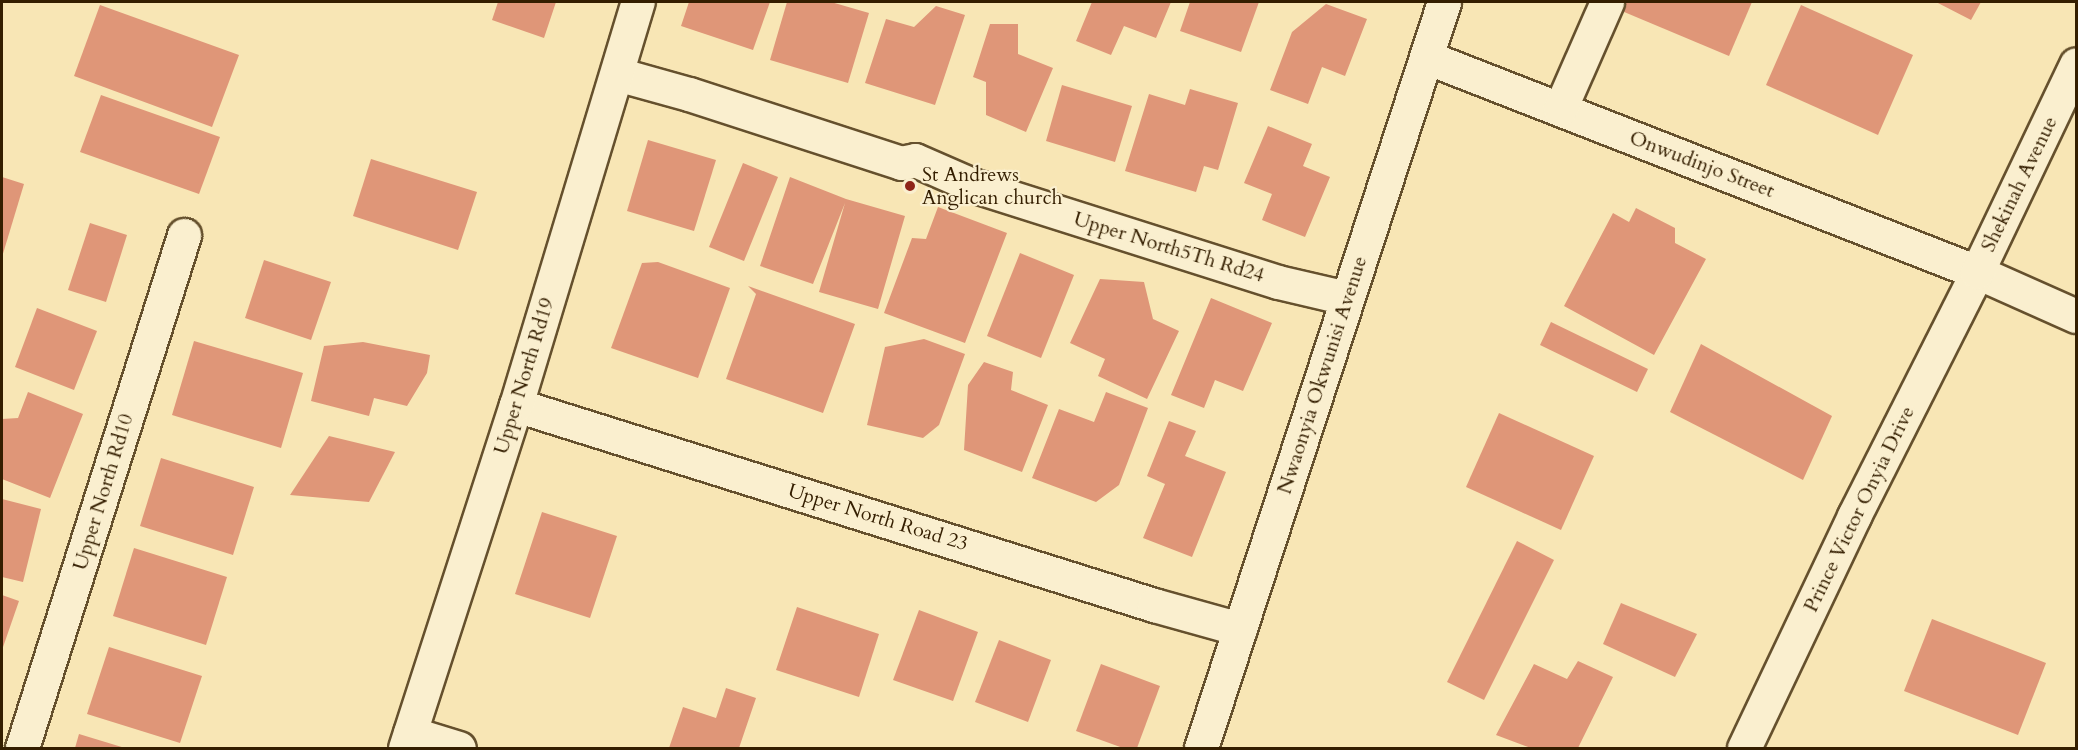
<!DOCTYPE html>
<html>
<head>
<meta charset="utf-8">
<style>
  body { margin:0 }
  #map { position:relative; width:2078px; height:750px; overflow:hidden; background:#f8e6b5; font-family:Cardo,serif }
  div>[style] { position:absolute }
  .building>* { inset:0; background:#df9678 }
  .roads { filter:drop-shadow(2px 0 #65502d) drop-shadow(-2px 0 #65502d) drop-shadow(0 2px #65502d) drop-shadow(0 -2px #65502d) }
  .minor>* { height:33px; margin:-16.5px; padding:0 16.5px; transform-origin:16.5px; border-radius:16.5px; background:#faefcf }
  .dots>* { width:16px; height:16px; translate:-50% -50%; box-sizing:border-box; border:3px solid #faefcf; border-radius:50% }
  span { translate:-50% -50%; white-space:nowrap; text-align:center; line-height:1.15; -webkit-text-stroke:4.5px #faefcf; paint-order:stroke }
  .street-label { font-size:20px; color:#341e00 }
  .poi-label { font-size:20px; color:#341e00 }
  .left { translate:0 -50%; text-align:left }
  .frame { position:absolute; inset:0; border:3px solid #341e00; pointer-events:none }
</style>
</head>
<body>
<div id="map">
  <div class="building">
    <i style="clip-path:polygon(498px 2px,556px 2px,544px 38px,492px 20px)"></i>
    <i style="clip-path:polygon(689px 2px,770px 2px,753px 50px,681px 26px)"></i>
    <i style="clip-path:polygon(787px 2px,831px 2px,869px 13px,848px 83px,770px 60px)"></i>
    <i style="clip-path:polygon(1092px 2px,1171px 2px,1156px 38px,1124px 26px,1111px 55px,1076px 41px)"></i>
    <i style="clip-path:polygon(1190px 2px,1259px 2px,1241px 52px,1180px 31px)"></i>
    <i style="clip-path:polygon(1620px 2px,1752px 2px,1729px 56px,1617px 9px)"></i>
    <i style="clip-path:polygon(1936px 2px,1981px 2px,1971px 20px)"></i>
    <i style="clip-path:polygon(1326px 4px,1367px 19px,1345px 76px,1322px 67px,1308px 104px,1270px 90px,1292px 32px)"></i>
    <i style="clip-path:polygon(100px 5px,239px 55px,212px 127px,74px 76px)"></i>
    <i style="clip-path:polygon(1801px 5px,1913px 55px,1878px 135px,1766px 85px)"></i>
    <i style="clip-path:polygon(936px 6px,965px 15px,935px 105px,865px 83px,886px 19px,914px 27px)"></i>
    <i style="clip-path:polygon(990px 24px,1018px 24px,1018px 54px,1053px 68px,1026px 132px,986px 115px,986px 82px,973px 77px)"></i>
    <i style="clip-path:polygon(1062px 85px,1132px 106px,1115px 162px,1046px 141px)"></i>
    <i style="clip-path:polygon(1190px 89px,1238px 103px,1218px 170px,1204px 166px,1196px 192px,1125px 171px,1149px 94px,1185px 105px)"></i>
    <i style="clip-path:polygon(101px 95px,220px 137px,199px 194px,80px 152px)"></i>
    <i style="clip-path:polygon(1268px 126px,1312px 144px,1303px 166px,1330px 177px,1305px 237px,1262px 220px,1272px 194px,1244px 183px)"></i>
    <i style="clip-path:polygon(648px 140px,716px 160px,694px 231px,627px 211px)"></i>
    <i style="clip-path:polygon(371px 159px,477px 192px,458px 250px,353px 216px)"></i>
    <i style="clip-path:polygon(743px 163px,778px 177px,744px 261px,709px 247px)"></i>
    <i style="clip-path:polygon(2px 177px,24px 184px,2px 257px)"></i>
    <i style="clip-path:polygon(790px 177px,846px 199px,905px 216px,878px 309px,819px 292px,845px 203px,813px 284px,760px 266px)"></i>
    <i style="clip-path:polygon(938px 207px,1007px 233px,965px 343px,884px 313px,912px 238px,926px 239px)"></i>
    <i style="clip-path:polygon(1636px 208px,1675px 228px,1675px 243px,1706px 259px,1654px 355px,1564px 306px,1613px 213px,1629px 222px)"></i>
    <i style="clip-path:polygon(90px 223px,127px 235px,106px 302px,68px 290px)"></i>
    <i style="clip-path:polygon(1020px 253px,1074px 275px,1041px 358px,987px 336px)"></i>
    <i style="clip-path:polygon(264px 260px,331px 282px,311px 340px,245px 318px)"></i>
    <i style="clip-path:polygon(658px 262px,730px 288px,698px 378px,611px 348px,642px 263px)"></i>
    <i style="clip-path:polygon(1100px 279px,1144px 282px,1153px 319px,1179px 331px,1147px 399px,1098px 376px,1105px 359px,1070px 343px)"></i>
    <i style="clip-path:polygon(748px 286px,855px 324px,823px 413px,726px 379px,756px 294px)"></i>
    <i style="clip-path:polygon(1211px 298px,1272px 323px,1243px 391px,1215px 380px,1204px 408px,1171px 395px)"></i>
    <i style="clip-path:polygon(37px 308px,97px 331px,74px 390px,15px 367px)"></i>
    <i style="clip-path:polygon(1551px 322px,1648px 369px,1637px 392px,1540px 345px)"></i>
    <i style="clip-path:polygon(924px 339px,965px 354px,939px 425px,923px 438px,867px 425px,885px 347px)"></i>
    <i style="clip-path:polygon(194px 341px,303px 373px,281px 448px,172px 415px)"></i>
    <i style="clip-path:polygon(363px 342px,430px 355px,427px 373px,407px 406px,374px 398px,369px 416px,311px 401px,324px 346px)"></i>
    <i style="clip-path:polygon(1701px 344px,1832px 416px,1803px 480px,1670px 412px)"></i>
    <i style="clip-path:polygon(984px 362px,1013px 372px,1011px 390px,1048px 405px,1022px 472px,964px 450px,968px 385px)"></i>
    <i style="clip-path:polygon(28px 392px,83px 414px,50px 498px,2px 479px,2px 419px,18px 418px)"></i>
    <i style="clip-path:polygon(1106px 392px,1148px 408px,1119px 485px,1096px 502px,1032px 478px,1059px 409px,1094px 422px)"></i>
    <i style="clip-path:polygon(1499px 413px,1594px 456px,1561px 530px,1466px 487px)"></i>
    <i style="clip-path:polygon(1169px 421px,1196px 431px,1185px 456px,1226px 472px,1192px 557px,1143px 538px,1165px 484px,1147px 476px)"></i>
    <i style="clip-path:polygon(329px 436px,395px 452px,369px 502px,290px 495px)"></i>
    <i style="clip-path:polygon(161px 458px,254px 487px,233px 555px,140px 526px)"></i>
    <i style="clip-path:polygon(2px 499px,41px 509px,23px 582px,2px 577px)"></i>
    <i style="clip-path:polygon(542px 512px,617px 536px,590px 618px,515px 594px)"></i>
    <i style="clip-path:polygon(1517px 541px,1554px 560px,1484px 700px,1447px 682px)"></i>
    <i style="clip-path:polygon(134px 548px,227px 577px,206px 645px,113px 616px)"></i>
    <i style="clip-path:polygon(2px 595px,19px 601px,2px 650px)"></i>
    <i style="clip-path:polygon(1621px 603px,1697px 634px,1675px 677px,1603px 644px)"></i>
    <i style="clip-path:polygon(797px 607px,879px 634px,859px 697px,776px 670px)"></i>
    <i style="clip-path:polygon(919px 610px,978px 632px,953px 701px,893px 680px)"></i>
    <i style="clip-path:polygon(1932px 619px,2046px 663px,2018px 735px,1904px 691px)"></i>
    <i style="clip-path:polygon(999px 640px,1051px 660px,1028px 722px,975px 702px)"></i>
    <i style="clip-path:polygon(109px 647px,202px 676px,180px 743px,87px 714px)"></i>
    <i style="clip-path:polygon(1578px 661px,1613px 677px,1578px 748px,1531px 748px,1496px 735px,1534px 664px,1567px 679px)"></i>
    <i style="clip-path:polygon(1101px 664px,1160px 686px,1137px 748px,1123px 748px,1076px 731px)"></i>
    <i style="clip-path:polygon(726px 688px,756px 698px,739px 748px,669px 748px,683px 707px,716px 718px)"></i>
    <i style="clip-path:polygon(79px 734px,125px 748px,75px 748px)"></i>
  </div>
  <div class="roads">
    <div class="minor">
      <i style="left:1426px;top:57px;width:591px;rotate:21.32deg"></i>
      <i style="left:1977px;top:272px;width:108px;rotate:24deg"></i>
      <i style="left:617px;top:74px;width:75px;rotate:15.5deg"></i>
      <i style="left:689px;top:94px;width:223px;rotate:18deg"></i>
      <i style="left:901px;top:163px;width:14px;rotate:-12deg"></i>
      <i style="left:915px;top:160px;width:62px;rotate:23.7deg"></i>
      <i style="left:972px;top:185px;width:321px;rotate:17.6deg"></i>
      <i style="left:1278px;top:282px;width:71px;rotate:13.1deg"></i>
      <i style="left:1560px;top:109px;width:117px;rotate:-66.3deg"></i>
      <i style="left:516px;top:405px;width:669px;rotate:17.41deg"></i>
      <i style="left:1154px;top:605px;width:89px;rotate:15.6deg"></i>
      <i style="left:410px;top:733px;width:51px;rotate:17deg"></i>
      <i style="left:22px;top:748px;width:538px;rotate:-72.47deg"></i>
      <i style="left:405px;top:748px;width:361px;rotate:-72.1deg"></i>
      <i style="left:516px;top:405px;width:421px;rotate:-73.2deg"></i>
      <i style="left:1201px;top:748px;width:785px;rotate:-71.96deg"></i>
      <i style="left:1744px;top:748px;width:257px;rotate:-64.6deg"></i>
      <i style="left:1854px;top:516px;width:273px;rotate:-63.2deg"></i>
      <i style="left:1977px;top:272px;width:230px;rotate:-64.5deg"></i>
    </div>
  </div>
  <div class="dots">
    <i style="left:910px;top:186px;background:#8f2418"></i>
  </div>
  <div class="street-label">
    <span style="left:1702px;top:164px;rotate:21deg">Onwudinjo Street</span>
    <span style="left:2019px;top:184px;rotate:-64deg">Shekinah Avenue</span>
    <span style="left:1169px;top:247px;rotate:17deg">Upper North5Th Rd24</span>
    <span style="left:1322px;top:375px;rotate:-72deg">Nwaonyia Okwunisi Avenue</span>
    <span style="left:524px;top:376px;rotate:-73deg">Upper North Rd19</span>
    <span style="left:103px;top:492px;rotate:-73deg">Upper North Rd10</span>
    <span style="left:1859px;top:509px;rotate:-64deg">Prince Victor Onyia Drive</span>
    <span style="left:878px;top:517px;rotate:17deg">Upper North Road 23</span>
  </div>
  <div class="poi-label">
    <span class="left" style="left:922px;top:186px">St Andrews<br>Anglican church</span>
  </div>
  <div class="frame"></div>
</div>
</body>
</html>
